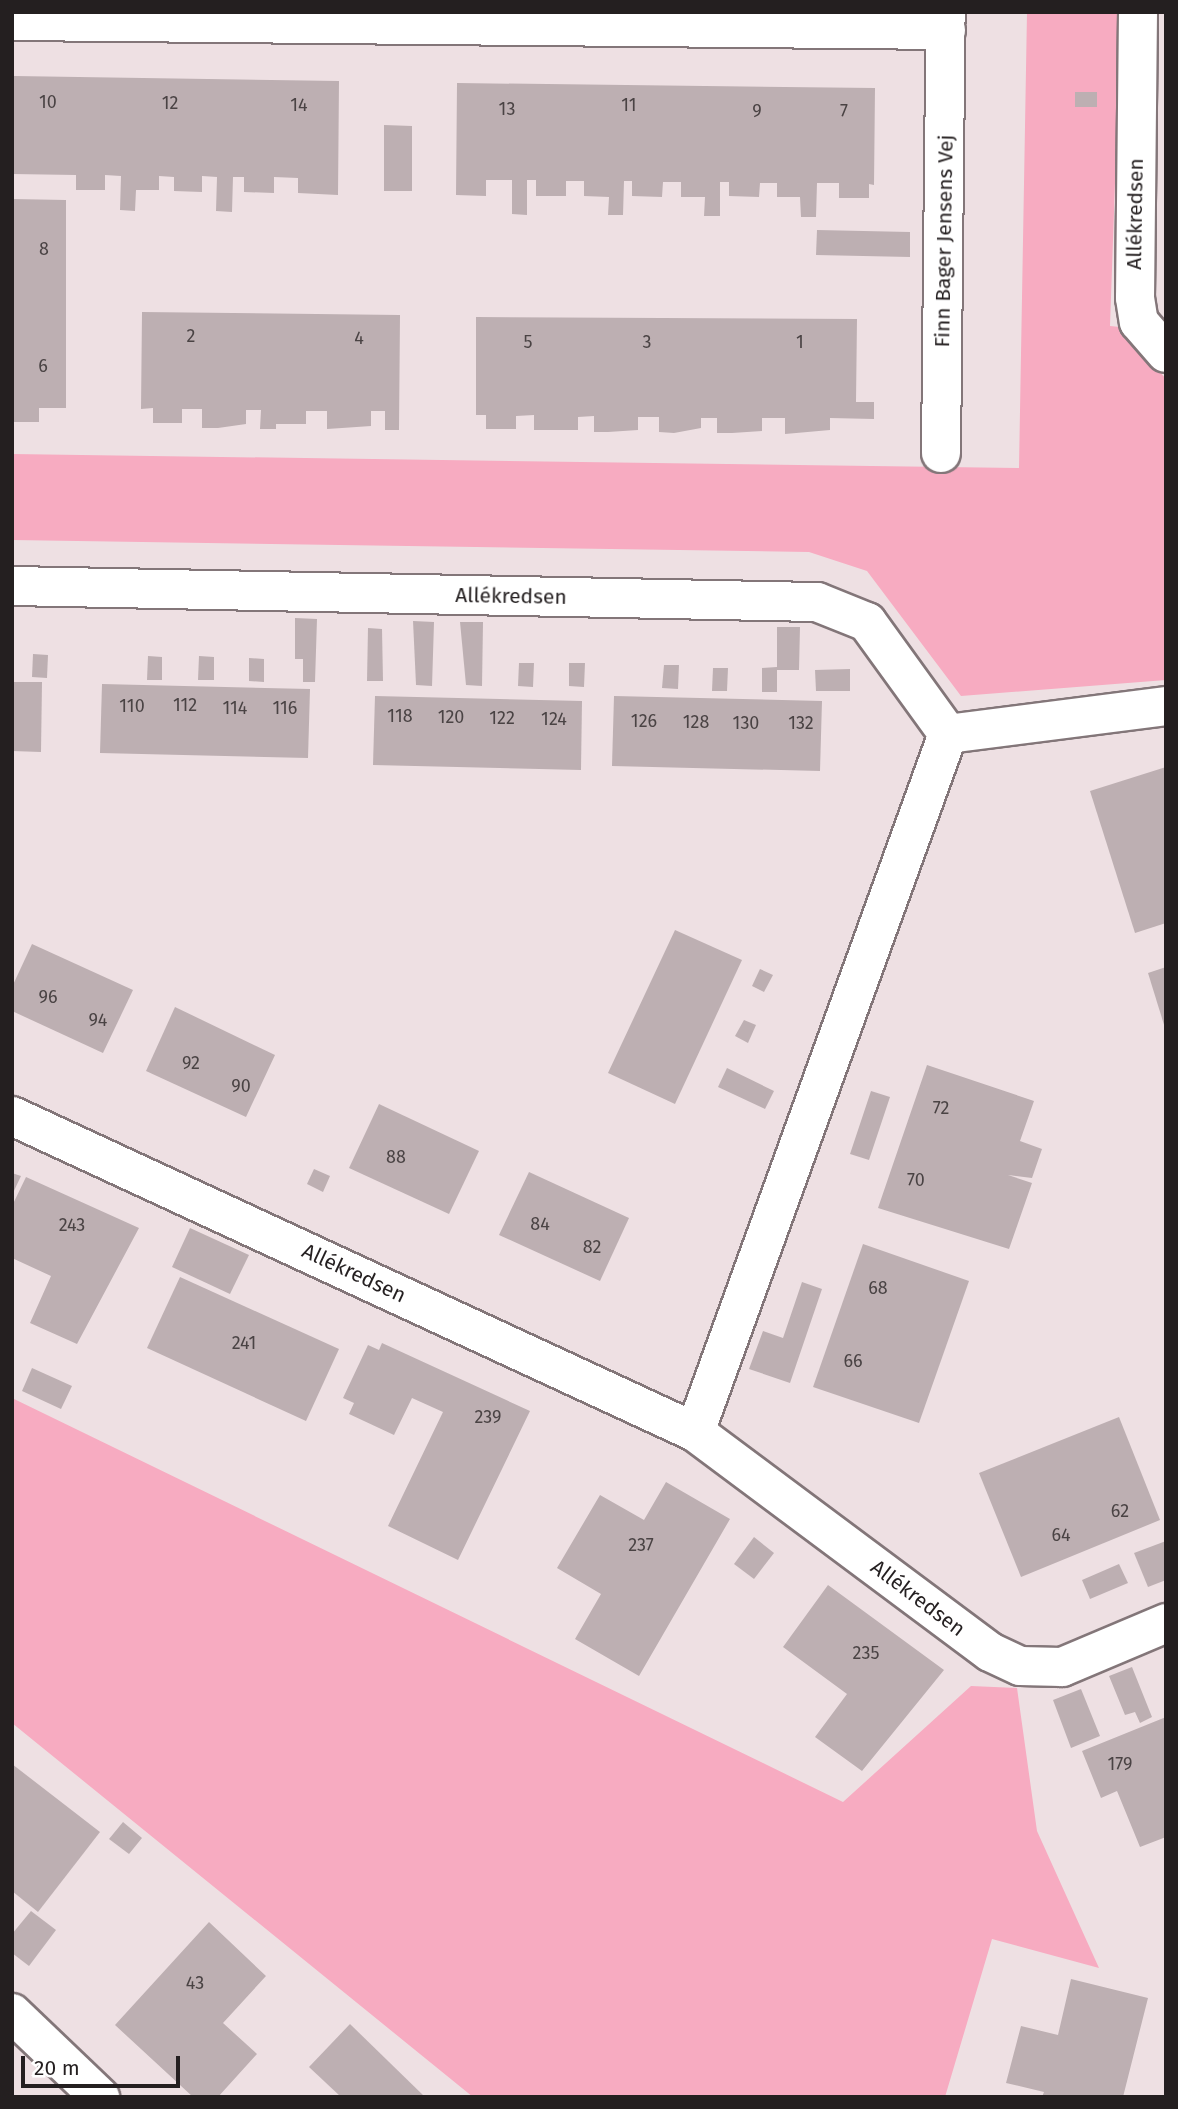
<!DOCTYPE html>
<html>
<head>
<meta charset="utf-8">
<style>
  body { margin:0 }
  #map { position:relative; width:1178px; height:2109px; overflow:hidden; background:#eee0e3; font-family:"Fira Sans",sans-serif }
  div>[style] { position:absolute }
  .green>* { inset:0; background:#f7abc1 }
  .building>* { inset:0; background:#bdafb2 }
  .roads { filter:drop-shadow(2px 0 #837679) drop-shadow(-2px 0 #837679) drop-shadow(0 2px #837679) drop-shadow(0 -2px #837679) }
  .minor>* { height:38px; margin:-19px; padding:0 19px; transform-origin:19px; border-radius:19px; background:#fff }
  span { translate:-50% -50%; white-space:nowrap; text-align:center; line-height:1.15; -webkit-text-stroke:7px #fff; paint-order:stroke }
  .number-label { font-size:18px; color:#4a4344 }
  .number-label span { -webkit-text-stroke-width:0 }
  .street-label { font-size:21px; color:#241f20 }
  .frame { position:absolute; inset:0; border:14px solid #241f20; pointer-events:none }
  .scale { position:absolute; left:21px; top:2056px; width:159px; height:32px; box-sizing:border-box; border:4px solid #241f20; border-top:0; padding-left:9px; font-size:21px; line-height:24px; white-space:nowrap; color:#241f20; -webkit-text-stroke:5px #fff; paint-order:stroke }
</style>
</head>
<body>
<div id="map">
  <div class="green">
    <i style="clip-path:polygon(1027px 12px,1121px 12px,1110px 326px,1120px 327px,1166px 379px,1166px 680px,961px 696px,867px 571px,809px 552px,12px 540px,12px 454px,1019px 468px)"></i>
    <i style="clip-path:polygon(12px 1398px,843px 1802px,971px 1686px,1017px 1688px,1037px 1831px,1099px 1968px,992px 1939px,945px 2097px,473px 2097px,12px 1723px)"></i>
  </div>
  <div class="building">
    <i style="clip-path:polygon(14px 76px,339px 81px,338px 195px,298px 193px,298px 178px,274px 177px,274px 193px,244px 192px,244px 177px,233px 177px,232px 212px,216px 211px,217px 177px,202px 176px,202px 192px,174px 191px,174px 177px,159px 176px,159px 190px,136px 190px,135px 211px,120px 210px,121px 176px,105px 175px,105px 190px,76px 190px,76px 175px,12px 174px)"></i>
    <i style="clip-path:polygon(457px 83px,875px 88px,874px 185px,869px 184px,869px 198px,839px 198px,839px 183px,817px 183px,816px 217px,801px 217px,800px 197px,777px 197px,777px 183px,760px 183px,759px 197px,729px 196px,729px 182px,720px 182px,720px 216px,704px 216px,705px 197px,681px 197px,681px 182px,663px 182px,662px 197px,632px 196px,632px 181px,624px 181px,623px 215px,608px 215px,609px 197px,584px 196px,584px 181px,566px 181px,566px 196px,536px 196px,536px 180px,527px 180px,527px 215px,512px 214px,512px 180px,486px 180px,486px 196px,456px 195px)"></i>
    <i style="clip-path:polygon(1075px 92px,1097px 92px,1097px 107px,1075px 107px)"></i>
    <i style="clip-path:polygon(384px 125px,412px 126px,412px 191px,384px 191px)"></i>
    <i style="clip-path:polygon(12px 199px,66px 200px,66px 408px,39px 408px,39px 422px,12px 422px)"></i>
    <i style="clip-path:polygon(817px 230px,910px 232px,910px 257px,816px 255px)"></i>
    <i style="clip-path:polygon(142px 312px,400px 315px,399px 430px,385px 430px,385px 411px,371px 411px,371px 426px,342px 428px,327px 429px,327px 411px,306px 411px,306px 424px,276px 424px,276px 429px,260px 429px,261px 410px,246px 410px,246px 424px,218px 428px,202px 428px,202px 409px,182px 409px,182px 423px,153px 423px,153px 408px,141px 409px)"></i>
    <i style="clip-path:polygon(476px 317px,857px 319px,856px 402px,874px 402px,874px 419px,830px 418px,830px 430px,785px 434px,785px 418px,762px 418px,762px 431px,732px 433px,717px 433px,717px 418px,701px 418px,701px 428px,674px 433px,659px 432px,659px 417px,638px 417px,638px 430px,608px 432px,594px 432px,594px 416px,578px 417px,578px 430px,534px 430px,534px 415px,516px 416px,516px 429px,486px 429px,486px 415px,476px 415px)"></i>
    <i style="clip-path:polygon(295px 618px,317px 619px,315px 682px,303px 682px,303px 659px,295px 659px)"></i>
    <i style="clip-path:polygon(413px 621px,434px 622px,432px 686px,416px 685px)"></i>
    <i style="clip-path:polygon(460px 622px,483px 622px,482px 686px,466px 685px)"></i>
    <i style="clip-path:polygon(777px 627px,800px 627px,799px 670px,777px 670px,777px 692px,762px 692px,762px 668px,777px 667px)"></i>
    <i style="clip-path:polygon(368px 628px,382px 629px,383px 681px,367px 681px)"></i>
    <i style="clip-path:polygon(33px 654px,48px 655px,47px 678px,32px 677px)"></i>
    <i style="clip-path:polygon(148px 656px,162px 657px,162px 680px,147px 680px)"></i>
    <i style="clip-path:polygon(199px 656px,214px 657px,214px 680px,198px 680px)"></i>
    <i style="clip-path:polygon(249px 658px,264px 659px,264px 682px,249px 681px)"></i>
    <i style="clip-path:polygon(519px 663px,534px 663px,533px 687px,518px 686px)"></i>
    <i style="clip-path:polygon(569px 663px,585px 663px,584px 687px,569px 686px)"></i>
    <i style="clip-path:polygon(664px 665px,679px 665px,678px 689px,662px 688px)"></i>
    <i style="clip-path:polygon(713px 668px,728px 668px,727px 691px,712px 691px)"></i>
    <i style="clip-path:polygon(850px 669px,850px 691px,816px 691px,815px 670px)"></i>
    <i style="clip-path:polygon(12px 682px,42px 682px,41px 752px,12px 751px)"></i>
    <i style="clip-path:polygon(102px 684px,310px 689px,308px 758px,100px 753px)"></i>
    <i style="clip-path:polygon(375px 696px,582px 701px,581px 770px,373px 765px)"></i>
    <i style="clip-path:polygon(614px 696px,822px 701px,820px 771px,612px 766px)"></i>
    <i style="clip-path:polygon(1166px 767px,1166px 923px,1135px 933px,1090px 791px)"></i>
    <i style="clip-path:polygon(675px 930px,742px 960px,675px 1104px,608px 1073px)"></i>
    <i style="clip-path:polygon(32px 944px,133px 990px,103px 1053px,12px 1011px,12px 987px)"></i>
    <i style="clip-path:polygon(1166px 967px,1166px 1028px,1165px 1028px,1148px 973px)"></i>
    <i style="clip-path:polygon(760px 969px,773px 975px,764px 992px,752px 986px)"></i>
    <i style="clip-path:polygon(175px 1007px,275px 1055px,246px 1117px,146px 1071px)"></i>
    <i style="clip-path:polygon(744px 1020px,756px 1025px,748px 1043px,735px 1036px)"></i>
    <i style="clip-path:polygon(927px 1065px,1034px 1101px,1020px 1141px,1042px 1149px,1032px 1178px,1008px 1175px,1032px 1183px,1009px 1249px,878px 1208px)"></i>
    <i style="clip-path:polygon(727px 1068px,774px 1091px,765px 1109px,718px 1087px)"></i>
    <i style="clip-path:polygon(871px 1091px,890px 1097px,869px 1160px,850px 1154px)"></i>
    <i style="clip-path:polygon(379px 1104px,479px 1151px,449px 1214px,349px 1168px)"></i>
    <i style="clip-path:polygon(314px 1169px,330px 1176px,323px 1192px,307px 1184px)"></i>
    <i style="clip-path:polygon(529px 1172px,629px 1218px,600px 1281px,499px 1235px)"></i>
    <i style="clip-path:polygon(12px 1173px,21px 1176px,12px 1195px)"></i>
    <i style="clip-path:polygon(26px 1177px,139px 1228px,77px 1344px,30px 1323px,51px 1276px,12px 1258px,12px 1206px)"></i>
    <i style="clip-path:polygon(190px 1228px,249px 1255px,230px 1294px,172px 1267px)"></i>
    <i style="clip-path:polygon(863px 1244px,969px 1281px,919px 1423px,813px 1387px)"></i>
    <i style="clip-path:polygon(180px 1277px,339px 1349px,306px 1421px,147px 1348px)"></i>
    <i style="clip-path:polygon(802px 1282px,822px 1289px,790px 1383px,749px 1369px,763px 1331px,783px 1338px)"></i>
    <i style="clip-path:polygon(382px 1343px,530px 1411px,458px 1560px,388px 1526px,443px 1412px,412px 1398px,394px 1435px,349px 1414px,354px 1403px,343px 1398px,368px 1345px,379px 1350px)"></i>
    <i style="clip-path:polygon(32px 1368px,72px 1386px,61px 1409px,22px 1391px)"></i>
    <i style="clip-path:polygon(1119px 1417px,1160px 1520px,1021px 1577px,979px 1473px)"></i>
    <i style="clip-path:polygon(666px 1482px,730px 1519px,639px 1676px,575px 1639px,601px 1594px,557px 1568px,600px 1495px,644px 1520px)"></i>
    <i style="clip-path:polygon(754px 1537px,774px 1553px,754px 1579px,734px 1564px)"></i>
    <i style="clip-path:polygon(1166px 1541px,1166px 1580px,1148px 1587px,1134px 1553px)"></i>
    <i style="clip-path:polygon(1119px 1564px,1128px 1583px,1090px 1599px,1082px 1580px)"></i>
    <i style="clip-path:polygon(828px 1585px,944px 1670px,862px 1771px,815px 1737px,847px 1694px,783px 1647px)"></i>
    <i style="clip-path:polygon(1132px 1667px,1152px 1717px,1140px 1723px,1135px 1712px,1125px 1715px,1109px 1676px)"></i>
    <i style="clip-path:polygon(1081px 1689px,1100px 1736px,1071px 1748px,1053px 1700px)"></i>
    <i style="clip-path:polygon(1166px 1717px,1166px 1837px,1140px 1847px,1117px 1791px,1101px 1798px,1082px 1751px)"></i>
    <i style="clip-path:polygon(12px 1764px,100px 1832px,38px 1912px,12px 1891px)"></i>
    <i style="clip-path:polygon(123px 1822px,142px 1838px,129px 1854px,109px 1839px)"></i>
    <i style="clip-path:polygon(31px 1911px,56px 1930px,29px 1966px,12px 1953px,12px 1934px)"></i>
    <i style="clip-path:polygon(209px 1922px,266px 1976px,223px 2023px,257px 2054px,218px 2097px,193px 2097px,115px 2025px)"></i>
    <i style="clip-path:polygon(1071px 1979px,1148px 1998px,1123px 2097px,1042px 2097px,1044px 2092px,1006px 2083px,1021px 2026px,1058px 2035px)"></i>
    <i style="clip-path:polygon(350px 2024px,425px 2097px,341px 2097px,309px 2067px)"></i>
  </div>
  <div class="roads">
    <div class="minor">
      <i style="left:1138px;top:12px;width:286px;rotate:90.6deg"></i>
      <i style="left:1135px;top:298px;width:24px;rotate:81deg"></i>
      <i style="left:1139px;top:322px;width:41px;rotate:48.9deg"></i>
      <i style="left:12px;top:21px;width:934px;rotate:0.55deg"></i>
      <i style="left:941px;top:453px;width:441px;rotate:-89.4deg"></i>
      <i style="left:12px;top:586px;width:805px;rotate:1.14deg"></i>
      <i style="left:817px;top:602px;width:54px;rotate:21.8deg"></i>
      <i style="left:867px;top:622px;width:138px;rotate:54.1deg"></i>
      <i style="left:948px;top:734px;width:220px;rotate:-7.3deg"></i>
      <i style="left:12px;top:1116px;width:753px;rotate:24.83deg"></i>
      <i style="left:695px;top:1432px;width:368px;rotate:36.7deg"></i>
      <i style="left:990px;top:1652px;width:33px;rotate:25deg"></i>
      <i style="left:1020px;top:1666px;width:42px;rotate:1.4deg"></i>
      <i style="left:1062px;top:1667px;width:113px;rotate:-22.9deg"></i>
      <i style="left:695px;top:1432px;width:742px;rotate:-70.08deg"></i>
      <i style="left:12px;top:2013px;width:122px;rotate:43.7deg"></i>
    </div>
  </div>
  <div class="number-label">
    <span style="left:48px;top:102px">10</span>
    <span style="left:170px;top:103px">12</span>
    <span style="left:299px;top:105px">14</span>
    <span style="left:629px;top:105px">11</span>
    <span style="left:507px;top:109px">13</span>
    <span style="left:757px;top:111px">9</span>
    <span style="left:844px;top:111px">7</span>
    <span style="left:44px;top:249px">8</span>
    <span style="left:191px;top:336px">2</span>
    <span style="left:359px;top:338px">4</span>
    <span style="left:528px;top:342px">5</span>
    <span style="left:647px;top:342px">3</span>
    <span style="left:800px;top:342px">1</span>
    <span style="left:43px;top:366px">6</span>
    <span style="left:185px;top:705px">112</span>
    <span style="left:132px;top:706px">110</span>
    <span style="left:235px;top:708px">114</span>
    <span style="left:285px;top:708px">116</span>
    <span style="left:400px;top:716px">118</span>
    <span style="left:451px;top:717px">120</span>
    <span style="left:502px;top:718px">122</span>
    <span style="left:554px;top:719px">124</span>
    <span style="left:644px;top:721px">126</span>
    <span style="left:696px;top:722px">128</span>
    <span style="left:746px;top:723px">130</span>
    <span style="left:801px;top:723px">132</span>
    <span style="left:48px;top:997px">96</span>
    <span style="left:98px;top:1020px">94</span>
    <span style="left:191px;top:1063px">92</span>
    <span style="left:241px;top:1086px">90</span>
    <span style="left:941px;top:1108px">72</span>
    <span style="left:396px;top:1157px">88</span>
    <span style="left:916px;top:1180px">70</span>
    <span style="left:540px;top:1224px">84</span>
    <span style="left:72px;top:1225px">243</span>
    <span style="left:592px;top:1247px">82</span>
    <span style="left:878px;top:1288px">68</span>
    <span style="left:244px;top:1343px">241</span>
    <span style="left:853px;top:1361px">66</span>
    <span style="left:488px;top:1417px">239</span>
    <span style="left:1120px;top:1511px">62</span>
    <span style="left:1061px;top:1535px">64</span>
    <span style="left:641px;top:1545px">237</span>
    <span style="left:866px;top:1653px">235</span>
    <span style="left:1120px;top:1764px">179</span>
    <span style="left:195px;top:1983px">43</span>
  </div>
  <div class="street-label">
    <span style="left:1135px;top:214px;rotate:-89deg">Allékredsen</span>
    <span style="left:944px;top:241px;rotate:-89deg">Finn Bager Jensens Vej</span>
    <span style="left:511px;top:596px;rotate:1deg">Allékredsen</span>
    <span style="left:354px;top:1273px;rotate:25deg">Allékredsen</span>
    <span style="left:918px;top:1598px;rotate:37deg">Allékredsen</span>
  </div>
  <div class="frame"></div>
  <div class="scale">20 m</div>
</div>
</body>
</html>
